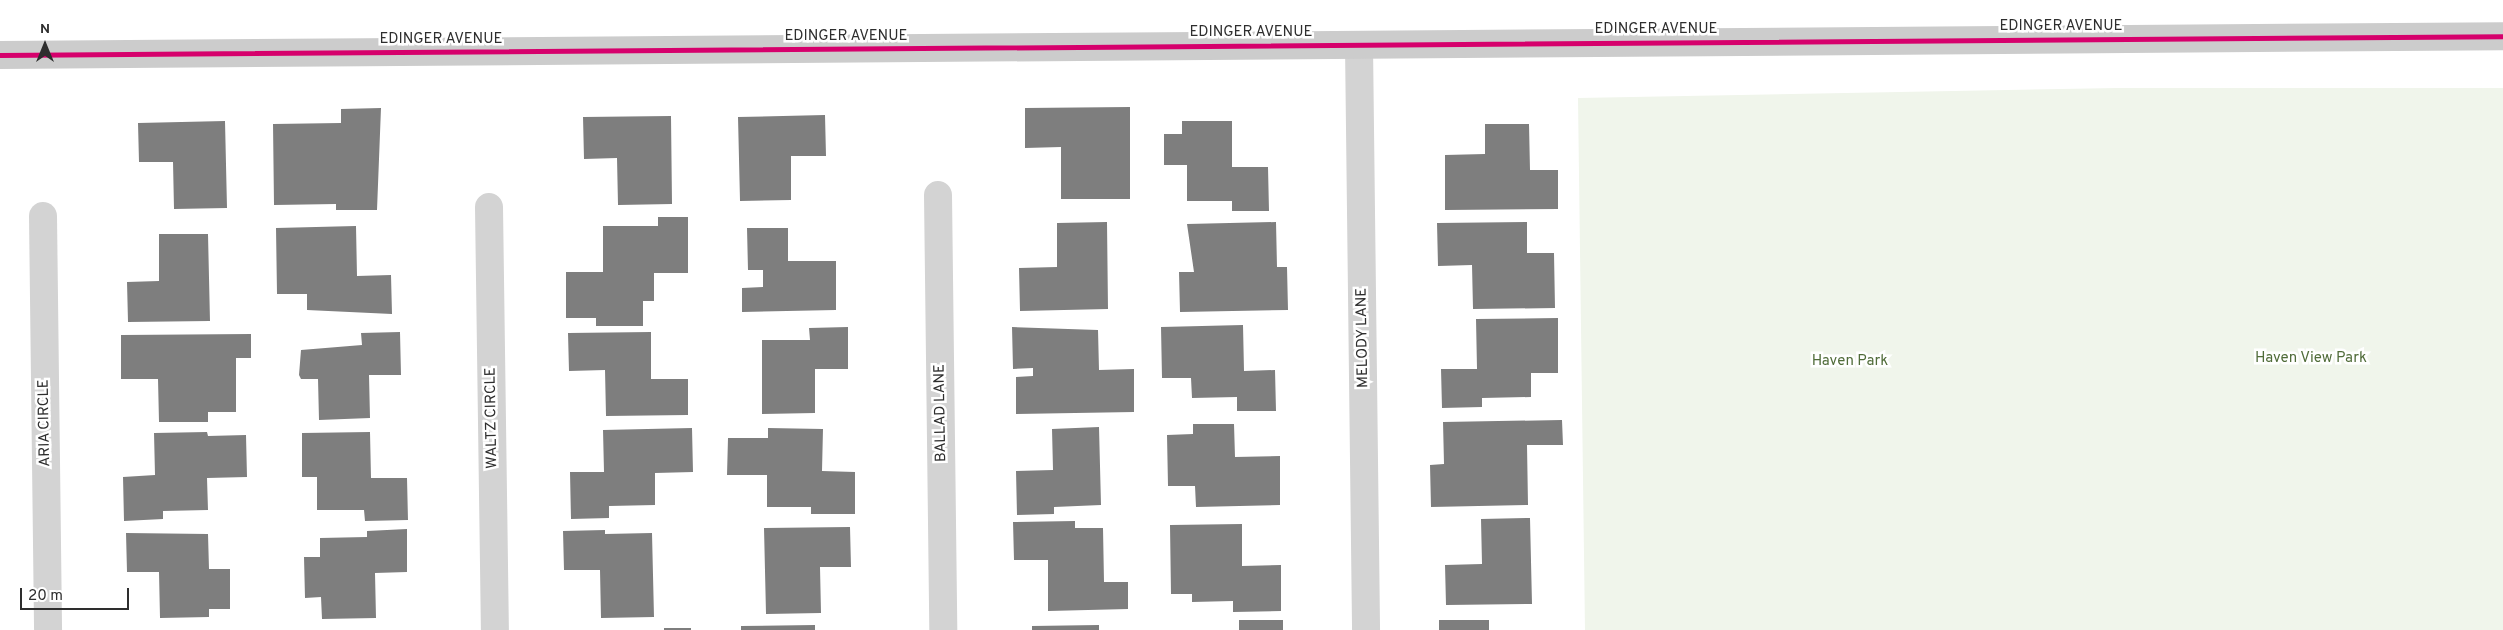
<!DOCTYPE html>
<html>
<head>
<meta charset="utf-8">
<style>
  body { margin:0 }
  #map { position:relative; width:2503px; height:630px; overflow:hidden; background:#fff; font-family:Overpass,sans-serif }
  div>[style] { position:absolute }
  .green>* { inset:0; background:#f0f5eb }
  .building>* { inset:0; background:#7e7e7e }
  .street>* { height:28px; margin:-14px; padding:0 14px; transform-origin:14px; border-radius:14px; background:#d3d3d3 }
  .secondary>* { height:28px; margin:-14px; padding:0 14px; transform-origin:14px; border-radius:14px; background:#ccc }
  .cycleway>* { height:5px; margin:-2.5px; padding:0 2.5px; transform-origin:2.5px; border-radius:2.5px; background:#d6006c }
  span { translate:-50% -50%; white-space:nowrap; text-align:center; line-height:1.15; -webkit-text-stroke:5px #fff; paint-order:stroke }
  .street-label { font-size:15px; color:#2e2e2e }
  .park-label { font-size:15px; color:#506c39 }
  .north { position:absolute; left:20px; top:20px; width:50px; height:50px; -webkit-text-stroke:4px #fff; paint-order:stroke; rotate:0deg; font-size:14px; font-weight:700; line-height:20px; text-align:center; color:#2e2e2e }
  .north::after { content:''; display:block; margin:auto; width:18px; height:22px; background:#2e2e2e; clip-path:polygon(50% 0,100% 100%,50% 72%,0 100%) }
  .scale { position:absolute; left:20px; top:588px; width:109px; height:22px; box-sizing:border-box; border:2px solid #2e2e2e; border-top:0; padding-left:6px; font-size:15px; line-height:18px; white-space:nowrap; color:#2e2e2e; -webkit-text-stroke:4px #fff; paint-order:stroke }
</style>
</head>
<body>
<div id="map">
  <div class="green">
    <i style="clip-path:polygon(2117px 88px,2503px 88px,2503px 630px,1585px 630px,1578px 98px)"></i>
  </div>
  <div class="building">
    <i style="clip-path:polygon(1130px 107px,1130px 199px,1061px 199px,1061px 147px,1025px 148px,1025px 108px)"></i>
    <i style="clip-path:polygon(381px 108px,377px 210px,336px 210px,336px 204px,274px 205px,273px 124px,341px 123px,341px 109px)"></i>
    <i style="clip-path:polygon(825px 115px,826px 156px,791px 156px,791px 200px,740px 201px,738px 117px)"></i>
    <i style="clip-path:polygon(671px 116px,672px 204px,618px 205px,617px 158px,584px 159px,583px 117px)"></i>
    <i style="clip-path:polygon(225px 121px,227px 208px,174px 209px,173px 162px,139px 162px,138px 123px)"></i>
    <i style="clip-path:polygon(1182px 121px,1232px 121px,1232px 167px,1268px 167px,1269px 211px,1232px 211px,1232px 201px,1187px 201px,1187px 165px,1164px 165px,1164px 134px,1182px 134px)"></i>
    <i style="clip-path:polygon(1485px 124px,1529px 124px,1530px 170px,1558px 170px,1558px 209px,1445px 210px,1445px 155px,1485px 154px)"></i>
    <i style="clip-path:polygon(658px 217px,688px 217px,688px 273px,654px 273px,654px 301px,643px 301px,643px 326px,596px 326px,596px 318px,566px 318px,566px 272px,603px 272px,603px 226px,658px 226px)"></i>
    <i style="clip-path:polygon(1107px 222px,1108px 309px,1020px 311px,1019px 268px,1057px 267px,1057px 223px)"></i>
    <i style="clip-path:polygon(1276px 222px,1277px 267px,1287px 267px,1288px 310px,1180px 312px,1179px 272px,1194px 272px,1187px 224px)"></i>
    <i style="clip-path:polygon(1527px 222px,1527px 253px,1554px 253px,1555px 308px,1473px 309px,1472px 265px,1438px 266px,1437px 223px)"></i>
    <i style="clip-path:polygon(356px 226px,357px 276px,391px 275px,392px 314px,307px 310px,307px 294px,277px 294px,276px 228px)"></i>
    <i style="clip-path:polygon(747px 228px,788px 228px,788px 261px,836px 261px,836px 310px,742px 312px,742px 288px,763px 287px,763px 270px,748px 270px)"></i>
    <i style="clip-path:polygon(159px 234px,208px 234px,210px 321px,128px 322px,127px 282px,159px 281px)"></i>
    <i style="clip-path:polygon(1558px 318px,1558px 373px,1531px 373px,1531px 397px,1482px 398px,1482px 407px,1442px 408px,1441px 369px,1477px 369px,1476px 319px)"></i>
    <i style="clip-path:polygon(1243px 325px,1244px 371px,1275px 370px,1276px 411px,1237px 411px,1237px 397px,1192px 398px,1191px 378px,1162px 378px,1161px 327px)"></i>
    <i style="clip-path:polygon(848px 327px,848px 369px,815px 369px,815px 413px,762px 414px,762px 340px,810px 340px,809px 328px)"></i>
    <i style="clip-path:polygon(1012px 327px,1098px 330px,1099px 370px,1134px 369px,1134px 412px,1016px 414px,1016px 377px,1033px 376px,1033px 368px,1013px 369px)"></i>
    <i style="clip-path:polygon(400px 332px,401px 375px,369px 375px,370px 418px,319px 420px,318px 379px,301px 379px,299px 375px,301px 350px,362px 345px,361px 333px)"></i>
    <i style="clip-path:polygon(651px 332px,651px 379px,688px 379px,688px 415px,606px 416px,605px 370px,569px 371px,568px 333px)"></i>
    <i style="clip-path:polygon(251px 334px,251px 358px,236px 358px,236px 412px,208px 412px,208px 422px,159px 422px,158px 379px,121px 379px,121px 335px)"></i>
    <i style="clip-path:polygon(1562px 420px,1563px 445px,1527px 445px,1528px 505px,1431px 507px,1430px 465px,1444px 464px,1443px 422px)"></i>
    <i style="clip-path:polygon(1193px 424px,1234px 424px,1235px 457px,1280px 456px,1280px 505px,1196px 507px,1195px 486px,1168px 486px,1167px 435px,1193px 434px)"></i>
    <i style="clip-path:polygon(1099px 427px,1101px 505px,1054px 507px,1054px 514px,1017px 515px,1016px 471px,1053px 470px,1052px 429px)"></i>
    <i style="clip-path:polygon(692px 428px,693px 472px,655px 473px,655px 505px,609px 506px,609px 518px,571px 519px,570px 472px,604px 472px,603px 430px)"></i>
    <i style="clip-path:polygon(768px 428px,823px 429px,822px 471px,855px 472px,855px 514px,811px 514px,811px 507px,767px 507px,767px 475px,727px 475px,728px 438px,768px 438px)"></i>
    <i style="clip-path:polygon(207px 432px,208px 436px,246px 435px,247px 477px,207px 478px,208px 510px,163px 511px,163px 519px,124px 521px,123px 477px,155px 475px,154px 433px)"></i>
    <i style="clip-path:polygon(370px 432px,371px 478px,407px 478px,408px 520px,365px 521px,364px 510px,317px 510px,317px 477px,302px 477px,302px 433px)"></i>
    <i style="clip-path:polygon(1530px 518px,1532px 604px,1446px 605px,1445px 565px,1482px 564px,1481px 519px)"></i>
    <i style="clip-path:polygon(1075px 521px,1075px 528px,1103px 528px,1104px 582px,1128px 582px,1128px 609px,1048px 611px,1048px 560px,1014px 560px,1013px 522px)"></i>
    <i style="clip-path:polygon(1242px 524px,1242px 566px,1281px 565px,1281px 611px,1233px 612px,1233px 601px,1192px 602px,1192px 594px,1171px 594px,1170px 525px)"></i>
    <i style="clip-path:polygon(850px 527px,851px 567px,820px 567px,821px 613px,766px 614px,764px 528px)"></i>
    <i style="clip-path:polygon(407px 529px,407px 572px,375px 573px,376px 618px,322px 619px,321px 597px,305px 598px,304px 557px,320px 557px,320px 538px,367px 537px,367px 531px)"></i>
    <i style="clip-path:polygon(605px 530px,605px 534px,652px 533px,654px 617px,601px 618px,600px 570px,564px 570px,563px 531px)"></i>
    <i style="clip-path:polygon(126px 533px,208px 534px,209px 569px,230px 569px,230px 609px,209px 609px,209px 617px,160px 618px,159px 572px,127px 572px)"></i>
    <i style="clip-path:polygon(1239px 620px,1283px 620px,1283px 630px,1239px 630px)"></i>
    <i style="clip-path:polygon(1439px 620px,1489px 620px,1489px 630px,1439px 630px)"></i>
    <i style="clip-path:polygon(815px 625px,815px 630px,741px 630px,741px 626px)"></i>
    <i style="clip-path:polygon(1099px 625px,1099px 630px,1032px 630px,1032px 626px)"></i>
    <i style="clip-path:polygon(664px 628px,691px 628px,691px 630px,664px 630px)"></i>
  </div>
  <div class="street">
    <i style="left:1359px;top:45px;width:585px;rotate:89.31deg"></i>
    <i style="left:938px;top:195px;width:435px;rotate:89.3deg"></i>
    <i style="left:489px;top:207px;width:423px;rotate:89.2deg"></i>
    <i style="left:43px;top:216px;width:414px;rotate:89.3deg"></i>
  </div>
  <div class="secondary">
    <i style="left:0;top:55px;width:2503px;rotate:-0.43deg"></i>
  </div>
  <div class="cycleway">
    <i style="left:0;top:55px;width:2503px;rotate:-0.43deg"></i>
  </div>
  <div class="street-label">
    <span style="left:2061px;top:27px">EDINGER AVENUE</span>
    <span style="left:1656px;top:30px">EDINGER AVENUE</span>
    <span style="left:1251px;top:33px">EDINGER AVENUE</span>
    <span style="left:846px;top:37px">EDINGER AVENUE</span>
    <span style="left:441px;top:40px">EDINGER AVENUE</span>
    <span style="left:1363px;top:338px;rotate:-91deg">MELODY LANE</span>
    <span style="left:941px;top:413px;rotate:-91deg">BALLAD LANE</span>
    <span style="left:492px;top:418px;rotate:-91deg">WALTZ CIRCLE</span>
    <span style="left:45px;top:423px;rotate:-91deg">ARIA CIRCLE</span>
  </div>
  <div class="park-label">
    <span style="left:2311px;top:359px">Haven View Park</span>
    <span style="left:1850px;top:362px">Haven Park</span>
  </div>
  <div class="north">N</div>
  <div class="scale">20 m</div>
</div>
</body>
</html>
